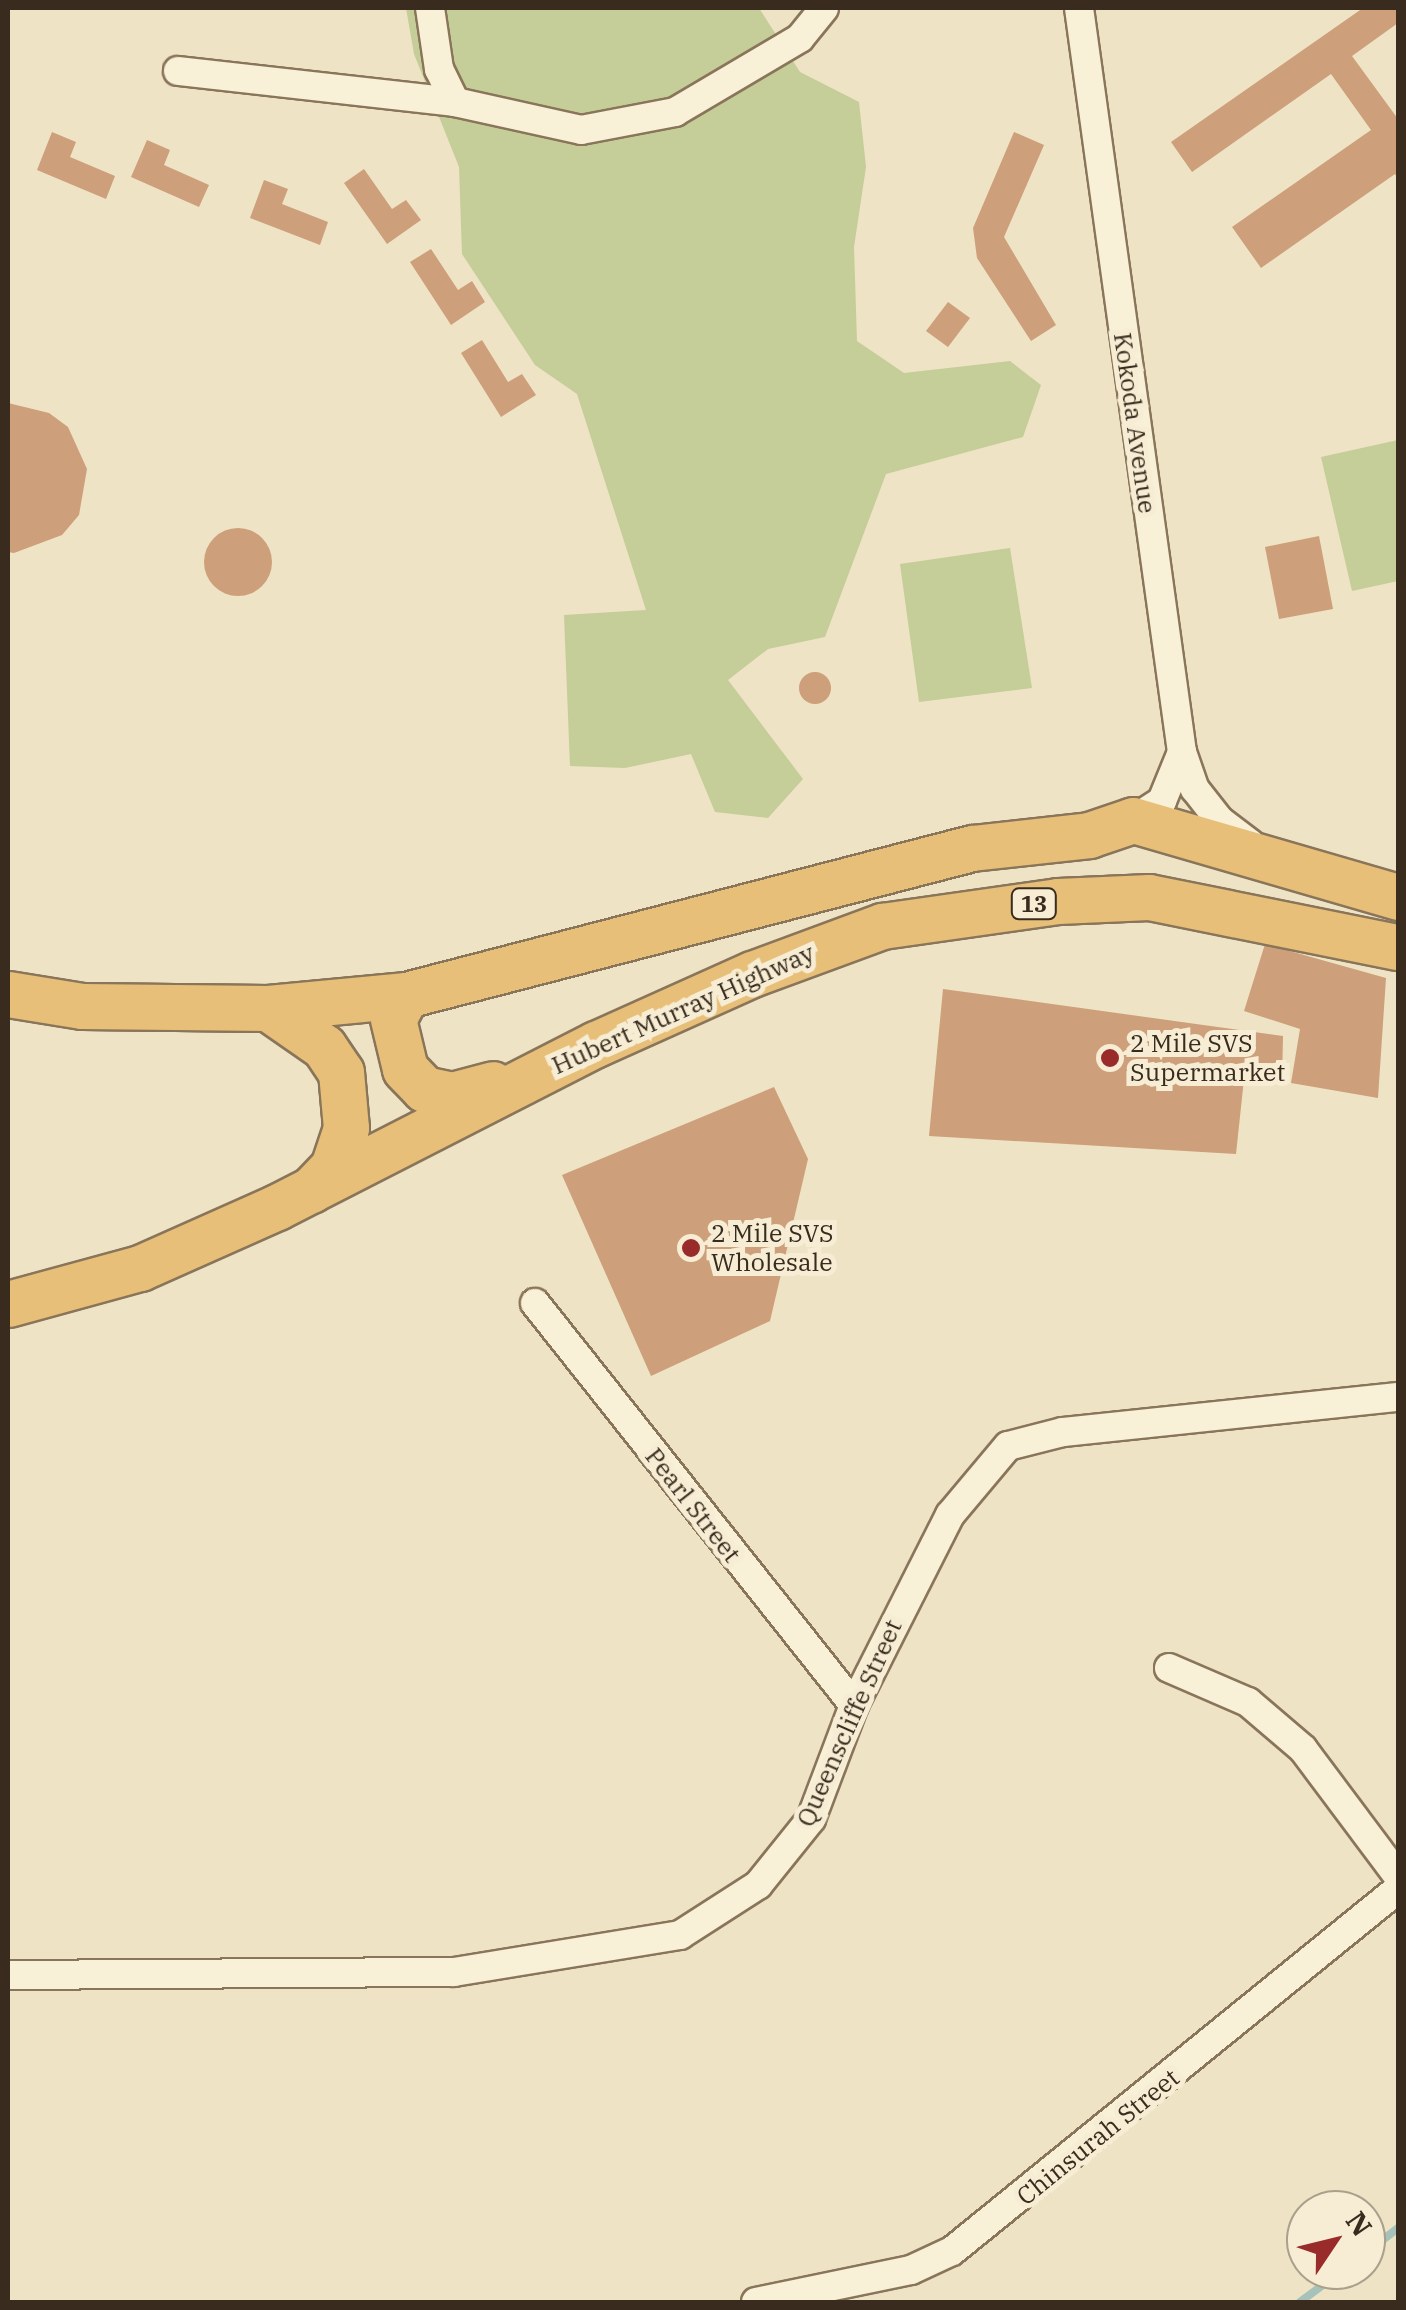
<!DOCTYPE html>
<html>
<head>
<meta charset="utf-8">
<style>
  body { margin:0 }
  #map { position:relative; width:1406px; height:2310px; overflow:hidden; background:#eee3c4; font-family:"IBM Plex Serif",serif }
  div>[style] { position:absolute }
  .green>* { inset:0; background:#c5cd98 }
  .stream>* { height:8px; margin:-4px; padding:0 4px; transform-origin:4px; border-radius:4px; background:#a6c2ba }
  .building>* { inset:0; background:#cd9f7a }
  .round { border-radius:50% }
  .roads { filter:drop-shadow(2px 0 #89755a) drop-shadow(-2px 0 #89755a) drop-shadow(0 2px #89755a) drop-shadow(0 -2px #89755a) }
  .minor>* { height:28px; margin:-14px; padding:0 14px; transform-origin:14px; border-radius:14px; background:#f9f0d8 }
  .trunk>* { height:45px; margin:-22.5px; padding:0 22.5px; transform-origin:22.5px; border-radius:22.5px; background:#e8bf78 }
  .dots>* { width:28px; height:28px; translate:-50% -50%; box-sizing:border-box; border:5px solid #f6edd4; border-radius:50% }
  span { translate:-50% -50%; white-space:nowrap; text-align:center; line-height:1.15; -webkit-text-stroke:10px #f6edd4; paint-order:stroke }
  .shield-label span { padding:2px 8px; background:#f6edd4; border:2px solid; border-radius:8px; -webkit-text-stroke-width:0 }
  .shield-label { font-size:22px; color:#392c1e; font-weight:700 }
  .street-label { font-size:25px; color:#392c1e }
  .poi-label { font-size:25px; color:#392c1e }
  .left { translate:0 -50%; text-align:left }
  .frame { position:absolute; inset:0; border:10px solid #392c1e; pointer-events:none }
  .north { position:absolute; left:1286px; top:2190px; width:100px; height:100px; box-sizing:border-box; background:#f6edd4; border:2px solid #aaa08b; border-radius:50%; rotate:55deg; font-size:28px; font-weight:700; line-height:40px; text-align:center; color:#392c1e }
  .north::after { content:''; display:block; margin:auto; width:35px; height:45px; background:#992c2a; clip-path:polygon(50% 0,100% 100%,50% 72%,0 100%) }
</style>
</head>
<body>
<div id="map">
  <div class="green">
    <i style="clip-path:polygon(406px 8px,759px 8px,800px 72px,859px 102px,866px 167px,854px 247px,857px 341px,904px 373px,1010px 361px,1041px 385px,1023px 437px,886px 474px,825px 637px,768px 649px,728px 680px,803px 779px,768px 818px,715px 812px,691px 754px,625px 768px,570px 766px,564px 615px,646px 610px,577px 394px,535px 365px,462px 254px,459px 167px,414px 54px)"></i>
    <i style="clip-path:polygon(1398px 440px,1398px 581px,1352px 591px,1321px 457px)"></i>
    <i style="clip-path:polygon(1010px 548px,1032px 688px,919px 702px,900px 564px)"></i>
  </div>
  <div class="stream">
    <i style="left:1366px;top:2253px;width:41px;rotate:-38deg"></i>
    <i style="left:1300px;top:2302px;width:54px;rotate:-36.7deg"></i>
  </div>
  <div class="building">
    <i style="clip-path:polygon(1363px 8px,1398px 8px,1398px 23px,1352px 56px,1398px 119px,1398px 179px,1395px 174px,1261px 268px,1232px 227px,1371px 130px,1331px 74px,1192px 172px,1171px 142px)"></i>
    <i style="clip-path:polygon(52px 132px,76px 142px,70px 157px,115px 176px,106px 199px,37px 170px)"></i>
    <i style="clip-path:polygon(1014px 132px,1044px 145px,1004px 237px,1056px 325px,1031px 341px,977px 258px,973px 228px)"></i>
    <i style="clip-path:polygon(147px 140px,170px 150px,164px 165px,209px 185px,199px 207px,131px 177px)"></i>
    <i style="clip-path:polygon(364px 169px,392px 209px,406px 200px,421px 220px,387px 244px,344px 183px)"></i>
    <i style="clip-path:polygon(264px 180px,288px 189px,282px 204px,328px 222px,320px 245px,250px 218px)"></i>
    <i style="clip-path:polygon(431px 249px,458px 290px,472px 281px,485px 302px,451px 325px,410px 262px)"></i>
    <i style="clip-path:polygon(948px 302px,970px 318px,948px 347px,926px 331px)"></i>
    <i style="clip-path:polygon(482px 340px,508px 382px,522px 374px,536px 395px,501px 417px,461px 353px)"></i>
    <i style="clip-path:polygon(8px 403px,49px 413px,68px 427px,87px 469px,79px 515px,62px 535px,14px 553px,8px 552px)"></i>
    <i class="round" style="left:204px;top:528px;width:68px;height:68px"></i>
    <i style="clip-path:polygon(1319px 536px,1333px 609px,1279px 619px,1265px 547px)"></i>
    <i class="round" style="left:799px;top:672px;width:32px;height:32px"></i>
    <i style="clip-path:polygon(1265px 944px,1386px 978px,1378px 1098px,1291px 1083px,1300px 1029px,1244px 1011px)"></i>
    <i style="clip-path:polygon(943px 989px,1283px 1036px,1282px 1082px,1244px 1079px,1236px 1154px,929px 1136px)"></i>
    <i style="clip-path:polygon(774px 1087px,808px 1159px,770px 1321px,651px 1376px,562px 1175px)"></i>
  </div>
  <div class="roads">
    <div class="minor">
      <i style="left:430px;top:8px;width:62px;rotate:81.6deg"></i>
      <i style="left:439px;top:69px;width:37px;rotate:64deg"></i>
      <i style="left:455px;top:102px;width:129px;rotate:12.5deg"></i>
      <i style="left:581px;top:130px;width:96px;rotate:-10.8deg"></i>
      <i style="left:675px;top:112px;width:145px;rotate:-30.6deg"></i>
      <i style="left:800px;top:38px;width:38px;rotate:-51deg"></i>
      <i style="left:1079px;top:8px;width:751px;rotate:82.12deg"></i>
      <i style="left:1182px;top:752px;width:53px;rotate:112.2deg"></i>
      <i style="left:1162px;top:801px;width:35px;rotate:147deg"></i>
      <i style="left:178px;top:71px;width:279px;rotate:6.4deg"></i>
      <i style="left:1182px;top:752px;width:39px;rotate:71deg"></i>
      <i style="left:1195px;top:789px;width:39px;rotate:52deg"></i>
      <i style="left:1219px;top:820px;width:40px;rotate:37deg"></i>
      <i style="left:535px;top:1303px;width:513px;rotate:51.57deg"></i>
      <i style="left:1169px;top:1668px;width:86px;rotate:23.3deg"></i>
      <i style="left:1248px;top:1702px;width:72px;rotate:40.5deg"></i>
      <i style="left:1303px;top:1749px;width:159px;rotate:53.2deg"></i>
      <i style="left:8px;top:1975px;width:446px;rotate:-0.4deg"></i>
      <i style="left:454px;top:1972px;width:229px;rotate:-9.3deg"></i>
      <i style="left:680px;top:1935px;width:93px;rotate:-32.7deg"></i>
      <i style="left:758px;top:1885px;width:85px;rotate:-51.2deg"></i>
      <i style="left:811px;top:1819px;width:122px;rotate:-69.3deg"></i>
      <i style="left:854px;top:1705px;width:213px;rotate:-63.2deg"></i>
      <i style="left:950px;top:1515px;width:90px;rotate:-50deg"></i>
      <i style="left:1008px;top:1446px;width:57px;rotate:-14.3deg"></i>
      <i style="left:1063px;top:1432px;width:337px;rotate:-6deg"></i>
      <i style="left:756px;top:2302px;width:158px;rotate:-11.7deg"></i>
      <i style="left:911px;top:2270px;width:45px;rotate:-24.9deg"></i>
      <i style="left:952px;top:2251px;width:574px;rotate:-39.06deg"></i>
    </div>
    <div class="trunk">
      <i style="left:8px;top:994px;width:75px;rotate:9.2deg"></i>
      <i style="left:82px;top:1006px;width:186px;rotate:0.6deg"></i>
      <i style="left:268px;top:1008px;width:139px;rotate:-5.4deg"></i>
      <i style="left:406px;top:995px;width:585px;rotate:-14.56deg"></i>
      <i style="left:972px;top:848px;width:118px;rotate:-6.3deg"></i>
      <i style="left:1089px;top:835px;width:46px;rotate:-18.8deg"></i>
      <i style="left:1133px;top:820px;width:276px;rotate:16.2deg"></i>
      <i style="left:406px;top:995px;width:27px;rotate:118deg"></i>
      <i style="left:393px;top:1019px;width:51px;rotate:76.5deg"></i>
      <i style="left:405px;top:1069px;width:28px;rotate:46deg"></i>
      <i style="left:424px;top:1089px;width:29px;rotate:12deg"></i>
      <i style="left:452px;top:1095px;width:42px;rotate:-15deg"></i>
      <i style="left:268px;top:1008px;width:68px;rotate:34.9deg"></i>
      <i style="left:324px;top:1047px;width:30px;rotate:56deg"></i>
      <i style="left:341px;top:1072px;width:56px;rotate:84.9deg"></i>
      <i style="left:346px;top:1128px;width:41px;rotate:108.4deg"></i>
      <i style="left:333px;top:1167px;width:32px;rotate:134deg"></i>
      <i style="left:8px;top:1304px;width:137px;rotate:-15.3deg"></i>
      <i style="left:140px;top:1268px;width:150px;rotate:-24deg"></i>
      <i style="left:277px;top:1207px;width:358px;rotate:-27.1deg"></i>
      <i style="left:596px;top:1044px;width:171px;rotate:-24.2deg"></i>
      <i style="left:752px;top:974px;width:139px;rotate:-20.3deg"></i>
      <i style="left:882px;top:926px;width:178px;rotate:-8.1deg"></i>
      <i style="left:1058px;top:901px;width:91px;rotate:-2.5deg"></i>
      <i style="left:1149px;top:897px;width:254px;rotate:11.4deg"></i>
    </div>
  </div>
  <div class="dots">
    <i style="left:1110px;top:1058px;background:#992c2a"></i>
    <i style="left:691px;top:1248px;background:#992c2a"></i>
  </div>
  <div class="shield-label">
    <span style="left:1034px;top:904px">13</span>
  </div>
  <div class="street-label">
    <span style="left:1135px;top:423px;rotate:82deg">Kokoda Avenue</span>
    <span style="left:683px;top:1009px;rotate:-24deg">Hubert Murray Highway</span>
    <span style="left:693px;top:1505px;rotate:52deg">Pearl Street</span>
    <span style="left:849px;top:1723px;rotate:-66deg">Queenscliffe Street</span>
    <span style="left:1098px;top:2137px;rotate:-39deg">Chinsurah Street</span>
  </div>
  <div class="poi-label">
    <span class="left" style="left:1130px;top:1058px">2 Mile SVS<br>Supermarket</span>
    <span class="left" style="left:711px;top:1248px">2 Mile SVS<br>Wholesale</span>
  </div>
  <div class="frame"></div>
  <div class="north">N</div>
</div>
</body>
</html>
